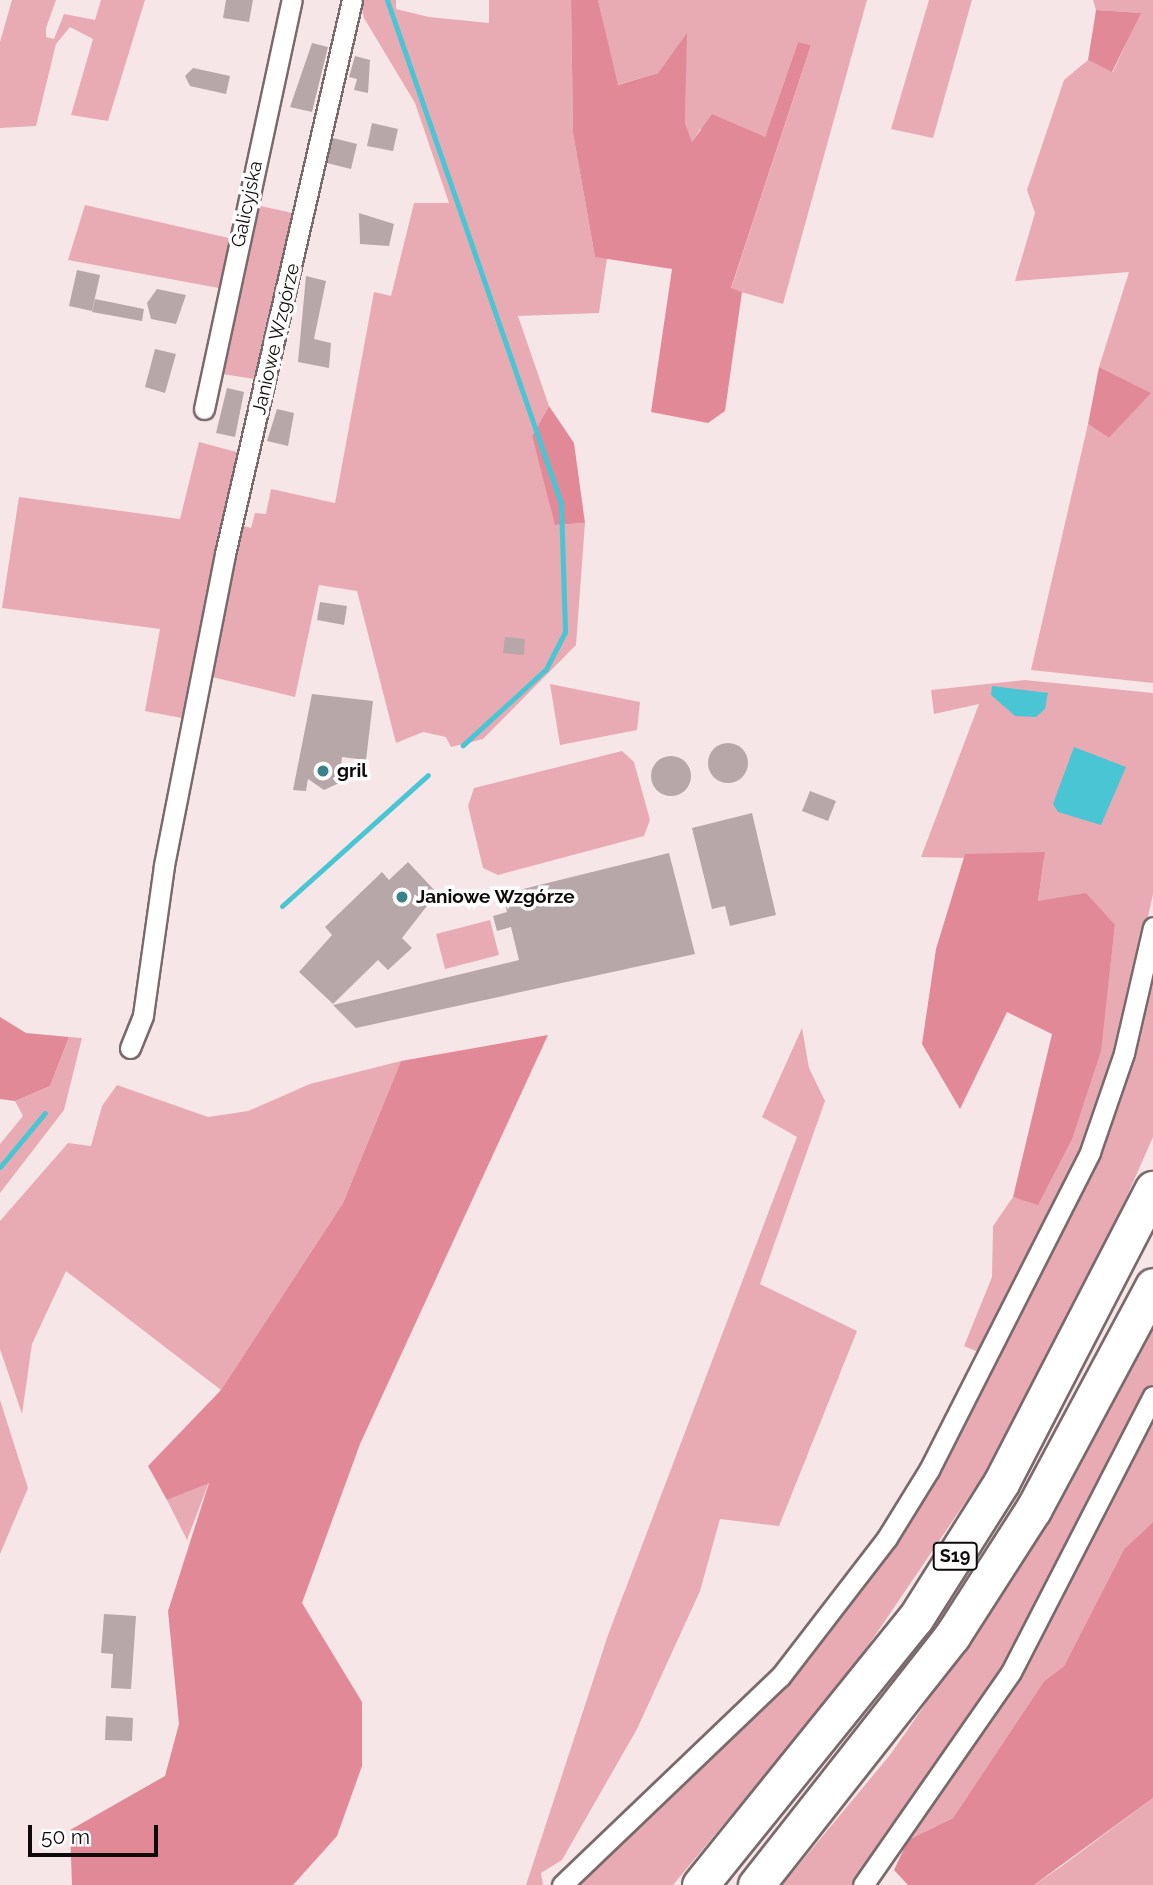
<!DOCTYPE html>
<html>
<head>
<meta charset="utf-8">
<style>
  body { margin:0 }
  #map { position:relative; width:1153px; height:1885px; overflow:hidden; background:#f7e6e8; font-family:Raleway,sans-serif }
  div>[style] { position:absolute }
  .green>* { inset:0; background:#e9abb3 }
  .forest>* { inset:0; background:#e28997 }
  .water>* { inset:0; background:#49c5d3 }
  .stream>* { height:5px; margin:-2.5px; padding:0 2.5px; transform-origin:2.5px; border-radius:2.5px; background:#49c5d3 }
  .building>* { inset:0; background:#b7a7a9 }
  .round { border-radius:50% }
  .roads { filter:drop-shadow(2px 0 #796a6c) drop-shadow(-2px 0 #796a6c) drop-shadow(0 2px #796a6c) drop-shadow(0 -2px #796a6c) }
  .minor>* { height:19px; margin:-9.5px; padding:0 9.5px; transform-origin:9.5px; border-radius:9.5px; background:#fff }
  .motorway>* { height:35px; margin:-17.5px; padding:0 17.5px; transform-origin:17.5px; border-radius:17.5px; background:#fff }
  .dots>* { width:19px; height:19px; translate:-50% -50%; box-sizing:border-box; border:4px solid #fff; border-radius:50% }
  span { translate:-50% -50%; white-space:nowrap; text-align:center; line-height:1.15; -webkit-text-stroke:7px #fff; paint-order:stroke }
  .shield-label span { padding:2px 5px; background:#fff; border:2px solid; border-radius:5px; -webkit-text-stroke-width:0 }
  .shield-label { font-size:18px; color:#0f0a0a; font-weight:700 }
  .street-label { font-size:19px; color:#0f0a0a }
  .poi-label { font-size:19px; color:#0f0a0a; font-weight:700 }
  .left { translate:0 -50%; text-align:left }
  .scale { position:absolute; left:28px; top:1825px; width:130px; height:32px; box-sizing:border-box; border:4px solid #0f0a0a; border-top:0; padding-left:9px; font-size:21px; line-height:24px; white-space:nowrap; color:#0f0a0a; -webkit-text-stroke:5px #fff; paint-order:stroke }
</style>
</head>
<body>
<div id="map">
  <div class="green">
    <i style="clip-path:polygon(12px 0,56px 0,46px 28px,46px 37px,54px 39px,64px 14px,95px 20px,101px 0,145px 0,108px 121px,71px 115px,93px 39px,70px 27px,56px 44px,36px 126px,0 128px,0 42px)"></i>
    <i style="clip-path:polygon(360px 0,396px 0,396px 9px,429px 17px,489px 23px,489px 0,571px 0,573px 133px,595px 257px,607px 258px,599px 313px,518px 316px,549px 406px,532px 436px,556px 525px,585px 523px,576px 645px,483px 739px,451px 747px,446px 737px,423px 732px,396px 743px,357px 591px,319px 585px,295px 697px,208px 676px,240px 525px,251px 528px,255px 513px,266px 514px,271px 489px,335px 503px,374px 292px,391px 296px,414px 203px,449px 203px,415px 103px,364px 18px)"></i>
    <i style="clip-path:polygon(598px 0,867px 0,783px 304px,731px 289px,811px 45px,798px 42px,765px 137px,700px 129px,692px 143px,685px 123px,686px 35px,658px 73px,617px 85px)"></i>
    <i style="clip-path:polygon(929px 0,972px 0,933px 138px,891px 129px)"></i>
    <i style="clip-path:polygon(1093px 0,1153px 0,1153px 683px,1031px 670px,1088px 424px,1109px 438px,1150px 393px,1099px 367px,1129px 272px,1015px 281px,1035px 213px,1027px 190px,1064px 80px,1088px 60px,1113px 72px,1140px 13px,1096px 10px)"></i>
    <i style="clip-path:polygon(252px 204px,297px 214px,261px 380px,216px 373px)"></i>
    <i style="clip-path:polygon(85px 205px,233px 239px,224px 289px,68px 260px)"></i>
    <i style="clip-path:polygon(199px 442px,244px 454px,187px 719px,145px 711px,160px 629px,2px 608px,19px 497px,180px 519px)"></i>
    <i style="clip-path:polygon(1025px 680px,1153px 693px,1153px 894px,1123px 1031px,1080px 1153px,983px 1354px,964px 1346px,992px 1277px,993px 1226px,1013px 1197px,1038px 1204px,1108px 985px,1115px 925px,1038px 901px,1044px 860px,921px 857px,979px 704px,934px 714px,931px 690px)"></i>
    <i style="clip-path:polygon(550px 684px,640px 702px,637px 730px,560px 745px)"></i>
    <i style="clip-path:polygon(622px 751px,634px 762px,650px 820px,644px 836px,498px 875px,483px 868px,468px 806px,474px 788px)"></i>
    <i style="clip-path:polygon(490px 920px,499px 955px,445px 969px,436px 934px)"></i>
    <i style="clip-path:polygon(1153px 957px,1153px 1137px,1083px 1296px,1004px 1445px,849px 1674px,673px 1885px,572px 1885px,841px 1611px,1059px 1234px)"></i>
    <i style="clip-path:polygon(802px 1028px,809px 1068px,825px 1101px,760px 1284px,857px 1331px,779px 1526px,720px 1519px,700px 1591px,637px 1729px,562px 1860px,541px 1873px,543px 1885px,526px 1885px,608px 1635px,797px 1137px,762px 1117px)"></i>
    <i style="clip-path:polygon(69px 1037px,82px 1038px,64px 1110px,0 1193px,0 1144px,23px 1116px,15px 1101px,50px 1086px)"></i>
    <i style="clip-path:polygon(401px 1061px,343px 1203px,221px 1390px,66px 1271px,32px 1344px,22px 1414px,0 1349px,0 1221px,68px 1143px,91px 1146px,102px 1106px,117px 1085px,208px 1117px,248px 1111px,310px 1084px)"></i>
    <i style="clip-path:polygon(1153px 1328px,1153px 1384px,1009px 1663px,856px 1885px,782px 1885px,890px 1755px,1017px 1572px)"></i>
    <i style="clip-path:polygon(0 1400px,28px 1488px,0 1554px)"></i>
    <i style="clip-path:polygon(1153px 1419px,1153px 1522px,1124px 1549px,1064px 1666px,1044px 1681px,953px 1818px,908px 1840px,988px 1722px)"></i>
    <i style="clip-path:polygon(209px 1482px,187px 1540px,167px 1500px)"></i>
    <i style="clip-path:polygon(1153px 1798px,1153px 1885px,1034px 1885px,1062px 1866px)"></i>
  </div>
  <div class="forest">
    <i style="clip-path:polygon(571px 0,598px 0,618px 85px,658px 73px,687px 33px,685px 123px,692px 142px,712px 114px,765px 137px,798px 42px,811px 45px,731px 288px,742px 292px,725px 411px,708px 423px,651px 412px,672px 269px,595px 257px,573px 133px)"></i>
    <i style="clip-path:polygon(1096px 10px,1141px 13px,1112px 72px,1088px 60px)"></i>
    <i style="clip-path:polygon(1099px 367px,1151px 393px,1109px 438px,1088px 424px)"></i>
    <i style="clip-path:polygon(549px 406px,574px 443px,585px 523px,555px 525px,532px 436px)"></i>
    <i style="clip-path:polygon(1045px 852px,1038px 901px,1086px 893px,1115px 925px,1101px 1051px,1072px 1139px,1038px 1205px,1013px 1197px,1052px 1034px,1007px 1012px,960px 1109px,922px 1044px,936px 949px,965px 854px)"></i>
    <i style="clip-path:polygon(0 1017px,26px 1033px,69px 1037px,50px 1086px,15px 1101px,0 1099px)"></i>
    <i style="clip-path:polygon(548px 1035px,360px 1444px,302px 1603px,362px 1702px,362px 1766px,337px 1836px,293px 1885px,72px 1885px,70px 1830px,165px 1776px,179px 1724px,168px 1611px,209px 1483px,167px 1500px,148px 1466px,221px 1390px,343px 1203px,401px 1061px)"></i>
    <i style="clip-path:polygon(1153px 1522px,1153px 1798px,1034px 1885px,908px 1885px,894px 1870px,908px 1840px,953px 1818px,1044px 1681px,1064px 1666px,1124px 1549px)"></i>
  </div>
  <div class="water">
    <i style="clip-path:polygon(992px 686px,1048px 693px,1045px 709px,1036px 717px,1015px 716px,991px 695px)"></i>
    <i style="clip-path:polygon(1074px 747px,1126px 767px,1101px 825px,1058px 812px,1053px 804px)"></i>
  </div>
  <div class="stream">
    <i style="left:387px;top:0;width:532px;rotate:70.92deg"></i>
    <i style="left:561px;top:503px;width:129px;rotate:88.2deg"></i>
    <i style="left:565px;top:632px;width:42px;rotate:117.2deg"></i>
    <i style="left:546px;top:669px;width:113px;rotate:137.5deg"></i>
    <i style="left:282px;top:906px;width:196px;rotate:-41.9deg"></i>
    <i style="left:0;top:1167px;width:70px;rotate:-50.2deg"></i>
  </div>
  <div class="building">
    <i style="clip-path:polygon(226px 0,253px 0,249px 22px,223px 18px)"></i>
    <i style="clip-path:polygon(312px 43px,328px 47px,312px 112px,290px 107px)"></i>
    <i style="clip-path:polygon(355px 56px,370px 60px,368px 93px,354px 90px,357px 79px,349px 77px)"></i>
    <i style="clip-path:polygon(193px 68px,230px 76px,226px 94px,190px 86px,185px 76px)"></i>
    <i style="clip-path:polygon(372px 123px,398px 129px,393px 151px,367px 146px)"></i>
    <i style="clip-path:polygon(333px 138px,357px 144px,351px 169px,327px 163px)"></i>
    <i style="clip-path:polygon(359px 213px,394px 224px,389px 246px,360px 244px)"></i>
    <i style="clip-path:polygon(77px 270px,100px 275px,92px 311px,69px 306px)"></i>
    <i style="clip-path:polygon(306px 276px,326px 281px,314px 339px,331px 343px,329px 368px,298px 362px)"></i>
    <i style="clip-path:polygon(157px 289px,186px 295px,176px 324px,151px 319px,147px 303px)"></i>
    <i style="clip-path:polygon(95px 299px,144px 309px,142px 321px,92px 312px)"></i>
    <i style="clip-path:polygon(155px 349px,176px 354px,165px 393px,145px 387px)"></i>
    <i style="clip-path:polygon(227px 388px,244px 392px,235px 437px,216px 433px)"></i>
    <i style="clip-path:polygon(277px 409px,294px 413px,288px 446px,267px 441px)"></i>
    <i style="clip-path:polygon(320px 602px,347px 606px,344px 625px,317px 620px)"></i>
    <i style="clip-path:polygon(505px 637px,525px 639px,524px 655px,503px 653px)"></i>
    <i style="clip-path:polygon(312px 694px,373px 701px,366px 760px,342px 757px,339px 783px,324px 790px,308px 779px,306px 791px,293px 790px)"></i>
    <i class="round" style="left:708px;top:743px;width:40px;height:40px"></i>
    <i class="round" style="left:651px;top:756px;width:40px;height:40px"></i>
    <i style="clip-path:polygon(810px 791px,836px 801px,828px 821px,802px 811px)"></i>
    <i style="clip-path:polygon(752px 813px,776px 915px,730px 926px,725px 906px,712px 909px,692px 828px)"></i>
    <i style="clip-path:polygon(669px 853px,695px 954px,356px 1028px,333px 1005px,519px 960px,511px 927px,497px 931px,493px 916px,507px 912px,503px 894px)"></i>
    <i style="clip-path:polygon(408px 862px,437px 893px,402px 938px,412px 948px,388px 970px,378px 960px,333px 1004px,299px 972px,332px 935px,325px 927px,382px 872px,389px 880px)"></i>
    <i style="clip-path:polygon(104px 1614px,136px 1616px,131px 1689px,111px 1688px,113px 1654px,101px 1653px)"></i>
    <i style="clip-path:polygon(106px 1716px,133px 1718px,132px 1741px,105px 1740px)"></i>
  </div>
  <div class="roads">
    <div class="minor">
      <i style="left:204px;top:409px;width:418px;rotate:-77.9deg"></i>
      <i style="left:130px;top:1048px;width:35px;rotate:-68deg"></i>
      <i style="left:143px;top:1015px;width:151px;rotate:-82deg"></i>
      <i style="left:164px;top:865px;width:317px;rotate:-78.9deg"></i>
      <i style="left:225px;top:554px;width:568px;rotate:-77.09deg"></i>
      <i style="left:562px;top:1885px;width:301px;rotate:-43.7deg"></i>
      <i style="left:780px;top:1677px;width:175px;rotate:-52.4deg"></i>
      <i style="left:887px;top:1538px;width:80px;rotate:-58.3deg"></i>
      <i style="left:929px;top:1470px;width:356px;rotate:-63.1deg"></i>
      <i style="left:1090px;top:1152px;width:105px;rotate:-71deg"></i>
      <i style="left:1124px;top:1053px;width:129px;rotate:-77deg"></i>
      <i style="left:863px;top:1885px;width:259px;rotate:-55.2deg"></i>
      <i style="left:1011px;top:1672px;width:310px;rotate:-62.8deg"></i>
    </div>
    <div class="motorway">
      <i style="left:700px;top:1885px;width:342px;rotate:-51.1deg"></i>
      <i style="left:915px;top:1619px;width:161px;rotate:-57.7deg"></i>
      <i style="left:1001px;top:1483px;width:331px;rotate:-62.7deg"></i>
      <i style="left:756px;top:1885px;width:317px;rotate:-51.8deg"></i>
      <i style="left:952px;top:1636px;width:150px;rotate:-57.3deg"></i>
      <i style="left:1033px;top:1510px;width:254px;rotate:-61.8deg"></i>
    </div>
  </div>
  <div class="dots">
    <i style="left:323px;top:771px;background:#3a828a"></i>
    <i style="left:402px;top:897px;background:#3a828a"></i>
  </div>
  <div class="shield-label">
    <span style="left:955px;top:1556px">S19</span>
  </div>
  <div class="street-label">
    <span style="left:247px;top:204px;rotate:-78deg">Galicyjska</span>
    <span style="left:276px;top:339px;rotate:-77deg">Janiowe Wzgórze</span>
  </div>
  <div class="poi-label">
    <span class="left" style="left:337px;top:771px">gril</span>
    <span class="left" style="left:416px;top:897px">Janiowe Wzgórze</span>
  </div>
  <div class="scale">50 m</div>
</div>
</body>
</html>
